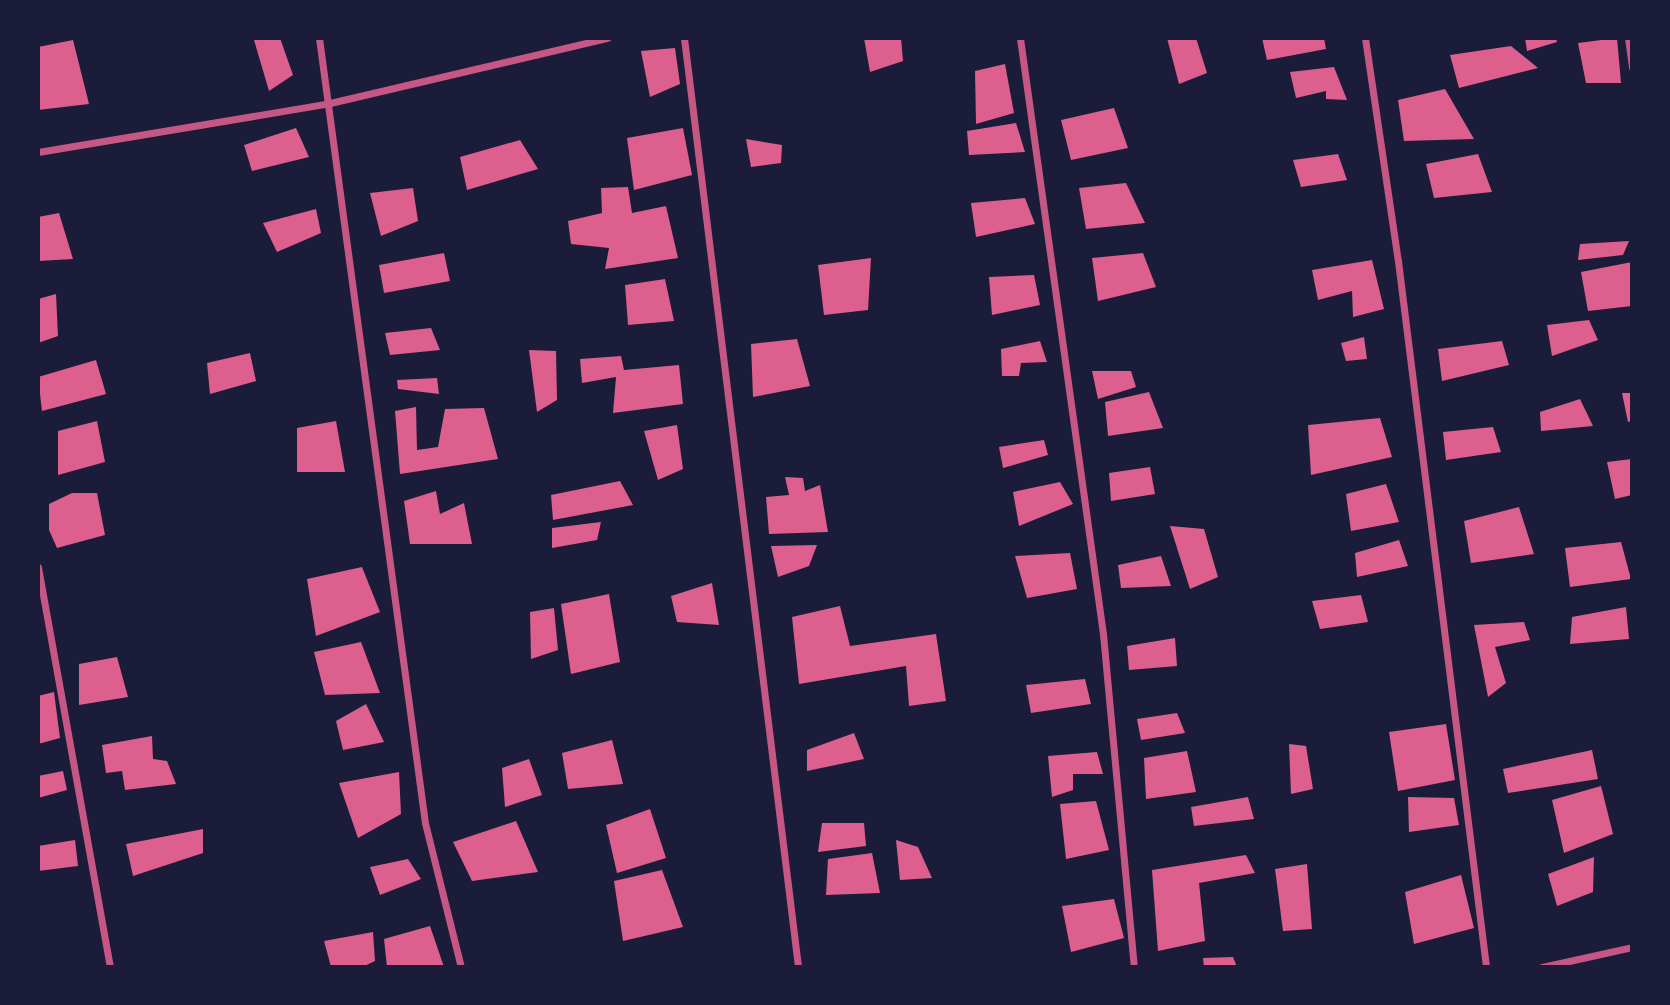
<!DOCTYPE html>
<html>
<head>
<meta charset="utf-8">
<style>
  body { margin:0 }
  #map { position:relative; width:1670px; height:1005px; overflow:hidden; background:#1b1b3a; font-family:"IBM Plex Serif",serif }
  div>[style] { position:absolute }
  .building>* { inset:0; background:#dd5f8e }
  .minor>* { height:7px; margin:-3.5px; padding:0 3.5px; transform-origin:3.5px; border-radius:3.5px; background:#c65784 }
  span { translate:-50% -50%; white-space:nowrap; text-align:center; line-height:1.15; -webkit-text-stroke:7px #1b1b3a; paint-order:stroke }
  .frame { position:absolute; inset:0; border:40px solid #1b1b3a; pointer-events:none }
</style>
</head>
<body>
<div id="map">
  <div class="building">
    <i style="clip-path:polygon(280px 38px,293px 75px,269px 91px,254px 40px)"></i>
    <i style="clip-path:polygon(864px 38px,901px 38px,903px 61px,870px 72px)"></i>
    <i style="clip-path:polygon(1167px 38px,1196px 38px,1207px 73px,1179px 84px)"></i>
    <i style="clip-path:polygon(1262px 38px,1324px 38px,1326px 49px,1267px 60px)"></i>
    <i style="clip-path:polygon(1525px 38px,1556px 38px,1557px 42px,1527px 51px)"></i>
    <i style="clip-path:polygon(1617px 38px,1621px 83px,1586px 83px,1578px 43px)"></i>
    <i style="clip-path:polygon(73px 40px,89px 104px,38px 110px,38px 47px)"></i>
    <i style="clip-path:polygon(1511px 46px,1538px 68px,1459px 88px,1450px 55px)"></i>
    <i style="clip-path:polygon(675px 48px,680px 84px,650px 97px,641px 51px)"></i>
    <i style="clip-path:polygon(1005px 64px,1014px 113px,976px 124px,975px 71px)"></i>
    <i style="clip-path:polygon(1334px 67px,1347px 100px,1326px 99px,1326px 91px,1296px 98px,1290px 72px)"></i>
    <i style="clip-path:polygon(1445px 89px,1474px 139px,1404px 141px,1398px 100px)"></i>
    <i style="clip-path:polygon(1114px 108px,1128px 148px,1071px 160px,1061px 120px)"></i>
    <i style="clip-path:polygon(1016px 123px,1025px 152px,969px 155px,967px 131px)"></i>
    <i style="clip-path:polygon(296px 128px,309px 157px,252px 171px,244px 145px)"></i>
    <i style="clip-path:polygon(683px 128px,692px 175px,634px 190px,627px 138px)"></i>
    <i style="clip-path:polygon(746px 139px,782px 145px,781px 163px,751px 167px)"></i>
    <i style="clip-path:polygon(520px 140px,538px 169px,467px 190px,460px 157px)"></i>
    <i style="clip-path:polygon(1338px 154px,1347px 180px,1301px 187px,1293px 160px)"></i>
    <i style="clip-path:polygon(1478px 154px,1492px 192px,1434px 198px,1426px 164px)"></i>
    <i style="clip-path:polygon(1126px 183px,1145px 223px,1086px 229px,1079px 188px)"></i>
    <i style="clip-path:polygon(628px 187px,632px 213px,666px 206px,678px 258px,605px 269px,609px 248px,571px 244px,568px 221px,602px 213px,601px 188px)"></i>
    <i style="clip-path:polygon(413px 188px,418px 221px,381px 236px,370px 193px)"></i>
    <i style="clip-path:polygon(1025px 198px,1035px 224px,976px 237px,971px 203px)"></i>
    <i style="clip-path:polygon(316px 209px,321px 233px,277px 252px,263px 223px)"></i>
    <i style="clip-path:polygon(59px 213px,73px 259px,38px 261px,38px 217px)"></i>
    <i style="clip-path:polygon(1629px 241px,1623px 255px,1578px 260px,1580px 244px)"></i>
    <i style="clip-path:polygon(444px 253px,450px 281px,384px 293px,379px 265px)"></i>
    <i style="clip-path:polygon(1143px 253px,1156px 287px,1098px 301px,1092px 258px)"></i>
    <i style="clip-path:polygon(871px 258px,868px 310px,824px 315px,818px 265px)"></i>
    <i style="clip-path:polygon(1372px 260px,1384px 309px,1353px 317px,1352px 291px,1318px 300px,1312px 270px)"></i>
    <i style="clip-path:polygon(1632px 262px,1632px 306px,1588px 311px,1581px 272px)"></i>
    <i style="clip-path:polygon(1034px 275px,1040px 305px,992px 315px,989px 277px)"></i>
    <i style="clip-path:polygon(665px 279px,674px 321px,628px 325px,625px 285px)"></i>
    <i style="clip-path:polygon(56px 294px,58px 336px,38px 343px,38px 299px)"></i>
    <i style="clip-path:polygon(1589px 320px,1598px 340px,1552px 356px,1547px 325px)"></i>
    <i style="clip-path:polygon(431px 328px,440px 350px,390px 355px,385px 333px)"></i>
    <i style="clip-path:polygon(1364px 337px,1367px 359px,1346px 361px,1341px 343px)"></i>
    <i style="clip-path:polygon(797px 339px,810px 386px,753px 397px,751px 344px)"></i>
    <i style="clip-path:polygon(1040px 341px,1047px 362px,1021px 363px,1019px 376px,1002px 376px,1001px 349px)"></i>
    <i style="clip-path:polygon(1502px 341px,1509px 365px,1442px 381px,1438px 349px)"></i>
    <i style="clip-path:polygon(529px 350px,556px 351px,557px 400px,537px 412px)"></i>
    <i style="clip-path:polygon(250px 353px,256px 381px,210px 394px,207px 363px)"></i>
    <i style="clip-path:polygon(621px 356px,624px 370px,679px 365px,683px 404px,613px 413px,616px 377px,582px 383px,580px 359px)"></i>
    <i style="clip-path:polygon(96px 360px,106px 394px,42px 411px,38px 377px)"></i>
    <i style="clip-path:polygon(1092px 371px,1131px 371px,1136px 387px,1098px 399px)"></i>
    <i style="clip-path:polygon(437px 378px,439px 394px,398px 389px,397px 380px)"></i>
    <i style="clip-path:polygon(1149px 392px,1163px 428px,1108px 436px,1105px 402px)"></i>
    <i style="clip-path:polygon(1622px 393px,1632px 393px,1632px 421px,1628px 422px)"></i>
    <i style="clip-path:polygon(1580px 399px,1593px 426px,1541px 431px,1540px 412px)"></i>
    <i style="clip-path:polygon(416px 407px,417px 450px,438px 447px,445px 409px,484px 408px,498px 459px,400px 474px,395px 411px)"></i>
    <i style="clip-path:polygon(1380px 418px,1392px 457px,1311px 475px,1308px 425px)"></i>
    <i style="clip-path:polygon(97px 421px,105px 462px,58px 475px,58px 431px)"></i>
    <i style="clip-path:polygon(336px 421px,345px 472px,297px 472px,297px 428px)"></i>
    <i style="clip-path:polygon(677px 425px,683px 469px,658px 480px,644px 431px)"></i>
    <i style="clip-path:polygon(1493px 427px,1501px 452px,1446px 460px,1443px 432px)"></i>
    <i style="clip-path:polygon(1044px 440px,1048px 455px,1003px 468px,999px 447px)"></i>
    <i style="clip-path:polygon(1632px 459px,1632px 495px,1615px 499px,1607px 462px)"></i>
    <i style="clip-path:polygon(1150px 467px,1155px 494px,1111px 501px,1109px 473px)"></i>
    <i style="clip-path:polygon(785px 477px,803px 478px,805px 491px,820px 485px,828px 532px,769px 534px,766px 497px,789px 495px)"></i>
    <i style="clip-path:polygon(620px 481px,633px 505px,553px 520px,551px 495px)"></i>
    <i style="clip-path:polygon(1060px 482px,1073px 504px,1019px 526px,1013px 492px)"></i>
    <i style="clip-path:polygon(1386px 484px,1399px 522px,1351px 531px,1346px 494px)"></i>
    <i style="clip-path:polygon(436px 491px,440px 514px,464px 503px,472px 544px,410px 544px,404px 501px)"></i>
    <i style="clip-path:polygon(72px 493px,97px 493px,105px 535px,57px 548px,49px 530px,49px 504px)"></i>
    <i style="clip-path:polygon(1519px 507px,1534px 554px,1471px 563px,1464px 521px)"></i>
    <i style="clip-path:polygon(601px 522px,597px 540px,552px 548px,552px 528px)"></i>
    <i style="clip-path:polygon(1170px 526px,1204px 529px,1218px 577px,1190px 589px)"></i>
    <i style="clip-path:polygon(1399px 540px,1408px 566px,1357px 577px,1355px 553px)"></i>
    <i style="clip-path:polygon(1621px 542px,1631px 579px,1570px 587px,1565px 548px)"></i>
    <i style="clip-path:polygon(817px 545px,809px 566px,778px 577px,771px 546px)"></i>
    <i style="clip-path:polygon(1070px 553px,1077px 589px,1027px 598px,1015px 556px)"></i>
    <i style="clip-path:polygon(1161px 556px,1171px 586px,1121px 588px,1118px 565px)"></i>
    <i style="clip-path:polygon(362px 567px,380px 612px,316px 636px,307px 579px)"></i>
    <i style="clip-path:polygon(712px 583px,719px 625px,677px 622px,671px 596px)"></i>
    <i style="clip-path:polygon(609px 594px,620px 662px,571px 674px,561px 604px)"></i>
    <i style="clip-path:polygon(1361px 595px,1368px 622px,1320px 629px,1312px 601px)"></i>
    <i style="clip-path:polygon(840px 606px,850px 646px,936px 634px,946px 701px,909px 706px,906px 666px,799px 684px,792px 617px)"></i>
    <i style="clip-path:polygon(1626px 607px,1629px 639px,1570px 644px,1572px 617px)"></i>
    <i style="clip-path:polygon(554px 608px,558px 650px,531px 659px,530px 612px)"></i>
    <i style="clip-path:polygon(1524px 622px,1530px 640px,1495px 647px,1506px 683px,1488px 697px,1474px 625px)"></i>
    <i style="clip-path:polygon(1175px 638px,1177px 666px,1129px 670px,1127px 646px)"></i>
    <i style="clip-path:polygon(361px 642px,380px 693px,325px 695px,314px 652px)"></i>
    <i style="clip-path:polygon(117px 657px,128px 697px,79px 705px,79px 664px)"></i>
    <i style="clip-path:polygon(1085px 679px,1091px 704px,1031px 713px,1026px 685px)"></i>
    <i style="clip-path:polygon(54px 692px,60px 738px,38px 744px,38px 696px)"></i>
    <i style="clip-path:polygon(366px 704px,384px 742px,343px 750px,336px 721px)"></i>
    <i style="clip-path:polygon(1177px 713px,1185px 733px,1141px 740px,1137px 719px)"></i>
    <i style="clip-path:polygon(1446px 724px,1455px 780px,1398px 791px,1389px 732px)"></i>
    <i style="clip-path:polygon(854px 733px,864px 759px,807px 771px,807px 750px)"></i>
    <i style="clip-path:polygon(152px 736px,153px 759px,167px 761px,176px 784px,125px 790px,122px 771px,106px 773px,102px 745px)"></i>
    <i style="clip-path:polygon(612px 740px,623px 784px,568px 789px,562px 753px)"></i>
    <i style="clip-path:polygon(1289px 744px,1306px 746px,1313px 789px,1291px 794px)"></i>
    <i style="clip-path:polygon(1592px 750px,1598px 779px,1508px 793px,1503px 769px)"></i>
    <i style="clip-path:polygon(1187px 751px,1196px 792px,1146px 799px,1144px 758px)"></i>
    <i style="clip-path:polygon(1097px 752px,1103px 774px,1073px 774px,1073px 790px,1052px 797px,1048px 756px)"></i>
    <i style="clip-path:polygon(529px 759px,542px 795px,505px 807px,502px 768px)"></i>
    <i style="clip-path:polygon(63px 771px,67px 790px,38px 798px,38px 776px)"></i>
    <i style="clip-path:polygon(399px 772px,401px 814px,358px 838px,339px 783px)"></i>
    <i style="clip-path:polygon(1601px 786px,1613px 834px,1564px 853px,1552px 800px)"></i>
    <i style="clip-path:polygon(1248px 797px,1254px 819px,1194px 826px,1191px 807px)"></i>
    <i style="clip-path:polygon(1408px 797px,1454px 798px,1459px 825px,1409px 832px)"></i>
    <i style="clip-path:polygon(1096px 801px,1109px 850px,1066px 859px,1060px 804px)"></i>
    <i style="clip-path:polygon(650px 809px,666px 858px,617px 873px,606px 825px)"></i>
    <i style="clip-path:polygon(516px 821px,538px 872px,472px 881px,453px 842px)"></i>
    <i style="clip-path:polygon(822px 823px,864px 823px,866px 846px,818px 852px)"></i>
    <i style="clip-path:polygon(203px 829px,203px 853px,133px 876px,126px 844px)"></i>
    <i style="clip-path:polygon(75px 840px,78px 866px,38px 871px,38px 846px)"></i>
    <i style="clip-path:polygon(896px 840px,918px 847px,932px 878px,900px 880px)"></i>
    <i style="clip-path:polygon(872px 853px,880px 893px,826px 895px,828px 859px)"></i>
    <i style="clip-path:polygon(1246px 855px,1255px 873px,1199px 883px,1205px 941px,1158px 951px,1152px 870px)"></i>
    <i style="clip-path:polygon(1594px 857px,1593px 892px,1557px 906px,1548px 874px)"></i>
    <i style="clip-path:polygon(408px 859px,421px 879px,380px 895px,370px 867px)"></i>
    <i style="clip-path:polygon(1307px 864px,1312px 929px,1283px 931px,1275px 869px)"></i>
    <i style="clip-path:polygon(662px 870px,683px 927px,623px 941px,614px 881px)"></i>
    <i style="clip-path:polygon(1461px 875px,1474px 928px,1414px 944px,1405px 892px)"></i>
    <i style="clip-path:polygon(1114px 899px,1124px 938px,1071px 952px,1062px 906px)"></i>
    <i style="clip-path:polygon(430px 926px,444px 967px,387px 967px,384px 939px)"></i>
    <i style="clip-path:polygon(373px 932px,375px 961px,362px 967px,331px 967px,324px 941px)"></i>
    <i style="clip-path:polygon(1233px 957px,1237px 967px,1204px 967px,1203px 958px)"></i>
  </div>
  <div class="minor">
    <i style="left:319px;top:38px;width:792px;rotate:82.31deg"></i>
    <i style="left:425px;top:823px;width:148px;rotate:76deg"></i>
    <i style="left:684px;top:38px;width:936px;rotate:83deg"></i>
    <i style="left:1020px;top:38px;width:602px;rotate:82.07deg"></i>
    <i style="left:1103px;top:634px;width:334px;rotate:84.7deg"></i>
    <i style="left:1365px;top:38px;width:225px;rotate:81.6deg"></i>
    <i style="left:1398px;top:261px;width:711px;rotate:82.89deg"></i>
    <i style="left:1628px;top:38px;width:30px;rotate:82deg"></i>
    <i style="left:38px;top:152px;width:296px;rotate:-9.5deg"></i>
    <i style="left:330px;top:103px;width:285px;rotate:-13.2deg"></i>
    <i style="left:38px;top:567px;width:406px;rotate:79.8deg"></i>
    <i style="left:1542px;top:967px;width:92px;rotate:-12.5deg"></i>
  </div>
  <div class="frame"></div>
</div>
</body>
</html>
